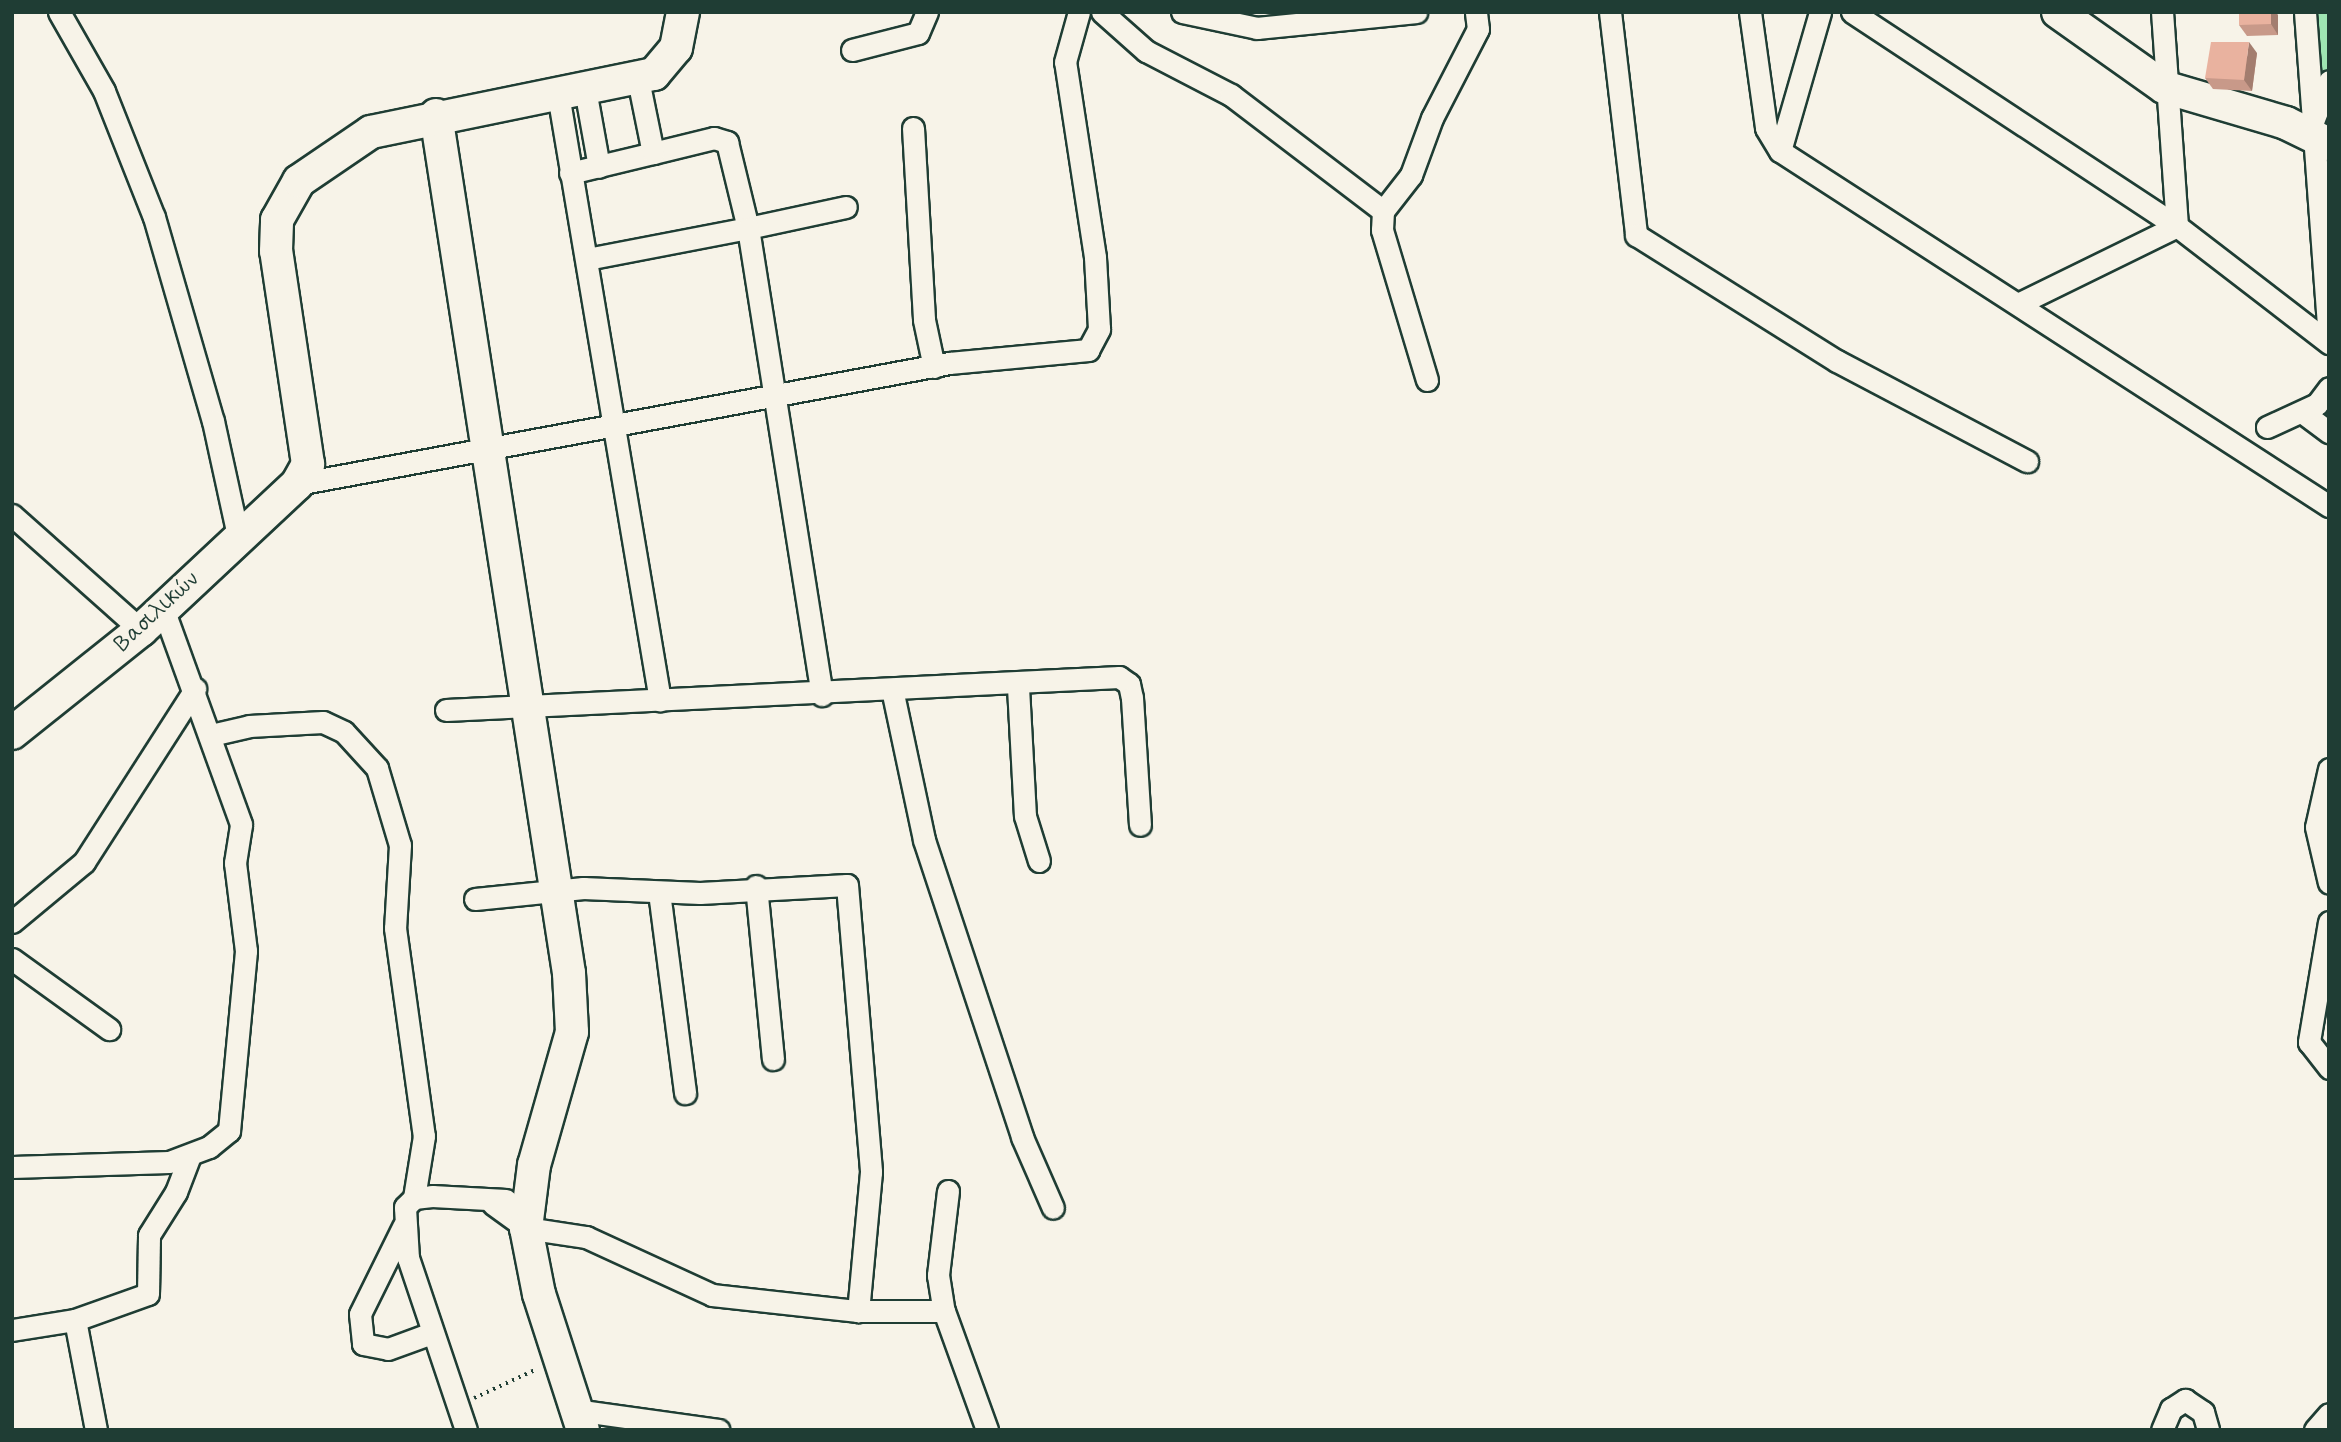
<!DOCTYPE html>
<html>
<head>
<meta charset="utf-8">
<style>
  body { margin:0 }
  #map { position:relative; width:2341px; height:1442px; overflow:hidden; background:#f7f3e8; font-family:Mynerve,sans-serif }
  div>[style] { position:absolute }
  .green>* { inset:0; background:#9fe6b3 }
  .path>* { height:3.5px; margin-top:-1.75px; transform-origin:0; background:repeating-linear-gradient(90deg,#1f3d34 0 2px,transparent 0 7px) }
  .roads { filter:drop-shadow(2px 0 #1f3d34) drop-shadow(-2px 0 #1f3d34) drop-shadow(0 2px #1f3d34) drop-shadow(0 -2px #1f3d34) }
  .street>* { height:21px; margin:-10.5px; padding:0 10.5px; transform-origin:10.5px; border-radius:10.5px; background:#f7f3e8 }
  .secondary>* { height:32px; margin:-16px; padding:0 16px; transform-origin:16px; border-radius:16px; background:#f7f3e8 }
  .wall>* { inset:0; background:#c89989 }
  .shaded-wall>* { inset:0; background:#a37d6f }
  .building>* { inset:0; background:#e9b29f }
  span { translate:-50% -50%; white-space:nowrap; text-align:center; line-height:1.15; -webkit-text-stroke:6px #f7f3e8; paint-order:stroke }
  .street-label { font-size:23px; color:#1f3d34 }
  .frame { position:absolute; inset:0; border:14px solid #1f3d34; pointer-events:none }
</style>
</head>
<body>
<div id="map">
  <div class="green">
    <i style="clip-path:polygon(2311px 12px,2329px 12px,2329px 67px,2317px 89px)"></i>
  </div>
  <div class="path">
    <i style="left:474px;top:1398px;width:69px;rotate:-24.7deg"></i>
  </div>
  <div class="roads">
    <div class="street">
      <i style="left:59px;top:12px;width:91px;rotate:60.3deg"></i>
      <i style="left:104px;top:91px;width:136px;rotate:68.4deg"></i>
      <i style="left:154px;top:217px;width:212px;rotate:73.9deg"></i>
      <i style="left:213px;top:421px;width:118px;rotate:77.7deg"></i>
      <i style="left:1102px;top:12px;width:59px;rotate:41.6deg"></i>
      <i style="left:1146px;top:51px;width:96px;rotate:27.4deg"></i>
      <i style="left:1231px;top:95px;width:191px;rotate:37.3deg"></i>
      <i style="left:1182px;top:12px;width:77px;rotate:12deg"></i>
      <i style="left:1257px;top:28px;width:160px;rotate:-5.7deg"></i>
      <i style="left:1610px;top:12px;width:225px;rotate:83.3deg"></i>
      <i style="left:1636px;top:235px;width:237px;rotate:32.1deg"></i>
      <i style="left:1837px;top:361px;width:215px;rotate:27.8deg"></i>
      <i style="left:1750px;top:12px;width:117px;rotate:82.1deg"></i>
      <i style="left:1766px;top:128px;width:27px;rotate:59deg"></i>
      <i style="left:1780px;top:151px;width:654px;rotate:32.89deg"></i>
      <i style="left:1852px;top:12px;width:389px;rotate:33.4deg"></i>
      <i style="left:2177px;top:226px;width:192px;rotate:37.6deg"></i>
      <i style="left:2305px;top:12px;width:329px;rotate:85.8deg"></i>
      <i style="left:852px;top:50px;width:68px;rotate:-14.4deg"></i>
      <i style="left:918px;top:33px;width:23px;rotate:-67deg"></i>
      <i style="left:585px;top:89px;width:79px;rotate:79.8deg"></i>
      <i style="left:558px;top:94px;width:615px;rotate:80.45deg"></i>
      <i style="left:2312px;top:124px;width:46px;rotate:-68.4deg"></i>
      <i style="left:913px;top:128px;width:192px;rotate:86.7deg"></i>
      <i style="left:924px;top:320px;width:48px;rotate:78deg"></i>
      <i style="left:1780px;top:151px;width:145px;rotate:-73.9deg"></i>
      <i style="left:653px;top:153px;width:63px;rotate:-13.8deg"></i>
      <i style="left:714px;top:138px;width:14px;rotate:17deg"></i>
      <i style="left:727px;top:142px;width:89px;rotate:76.3deg"></i>
      <i style="left:748px;top:228px;width:100px;rotate:-12.1deg"></i>
      <i style="left:570px;top:173px;width:85px;rotate:-13.5deg"></i>
      <i style="left:653px;top:153px;width:76px;rotate:-101.5deg"></i>
      <i style="left:587px;top:259px;width:164px;rotate:-10.9deg"></i>
      <i style="left:748px;top:228px;width:473px;rotate:81deg"></i>
      <i style="left:2020px;top:303px;width:175px;rotate:-26.1deg"></i>
      <i style="left:2177px;top:226px;width:215px;rotate:-94deg"></i>
      <i style="left:1427px;top:380px;width:157px;rotate:-106.7deg"></i>
      <i style="left:1382px;top:230px;width:19px;rotate:-87deg"></i>
      <i style="left:1383px;top:211px;width:46px;rotate:-52.1deg"></i>
      <i style="left:1411px;top:175px;width:61px;rotate:-69.8deg"></i>
      <i style="left:1432px;top:118px;width:100px;rotate:-62.7deg"></i>
      <i style="left:1478px;top:29px;width:17px;rotate:-97deg"></i>
      <i style="left:2302px;top:412px;width:34px;rotate:37deg"></i>
      <i style="left:2267px;top:427px;width:55px;rotate:-24.7deg"></i>
      <i style="left:2317px;top:404px;width:20px;rotate:-53deg"></i>
      <i style="left:297px;top:484px;width:663px;rotate:-10.51deg"></i>
      <i style="left:949px;top:363px;width:140px;rotate:-5.3deg"></i>
      <i style="left:1088px;top:350px;width:24px;rotate:-62deg"></i>
      <i style="left:1099px;top:329px;width:72px;rotate:-93.2deg"></i>
      <i style="left:1095px;top:257px;width:197px;rotate:-98.7deg"></i>
      <i style="left:1065px;top:62px;width:52px;rotate:-74.4deg"></i>
      <i style="left:12px;top:515px;width:173px;rotate:41.7deg"></i>
      <i style="left:1018px;top:687px;width:129px;rotate:86.9deg"></i>
      <i style="left:1025px;top:816px;width:47px;rotate:72.7deg"></i>
      <i style="left:892px;top:689px;width:154px;rotate:78deg"></i>
      <i style="left:924px;top:840px;width:313px;rotate:71.7deg"></i>
      <i style="left:1022px;top:1137px;width:77px;rotate:66.4deg"></i>
      <i style="left:446px;top:710px;width:674px;rotate:-2.81deg"></i>
      <i style="left:1119px;top:677px;width:12px;rotate:35deg"></i>
      <i style="left:1129px;top:684px;width:14px;rotate:78deg"></i>
      <i style="left:1132px;top:698px;width:127px;rotate:86.4deg"></i>
      <i style="left:211px;top:735px;width:39px;rotate:-13deg"></i>
      <i style="left:249px;top:726px;width:74px;rotate:-3.1deg"></i>
      <i style="left:323px;top:722px;width:23px;rotate:25deg"></i>
      <i style="left:344px;top:732px;width:49px;rotate:47.5deg"></i>
      <i style="left:377px;top:768px;width:80px;rotate:73.4deg"></i>
      <i style="left:400px;top:845px;width:83px;rotate:93.4deg"></i>
      <i style="left:395px;top:928px;width:210px;rotate:82.1deg"></i>
      <i style="left:424px;top:1136px;width:63px;rotate:99.2deg"></i>
      <i style="left:2329px;top:769px;width:59px;rotate:102.6deg"></i>
      <i style="left:2316px;top:827px;width:57px;rotate:76.9deg"></i>
      <i style="left:756px;top:886px;width:174px;rotate:84.4deg"></i>
      <i style="left:659px;top:892px;width:203px;rotate:82.6deg"></i>
      <i style="left:475px;top:899px;width:109px;rotate:-5.8deg"></i>
      <i style="left:583px;top:888px;width:117px;rotate:2.4deg"></i>
      <i style="left:700px;top:893px;width:147px;rotate:-3.1deg"></i>
      <i style="left:847px;top:885px;width:288px;rotate:85.2deg"></i>
      <i style="left:871px;top:1172px;width:140px;rotate:95.3deg"></i>
      <i style="left:12px;top:922px;width:94px;rotate:-39.8deg"></i>
      <i style="left:84px;top:862px;width:206px;rotate:-57.3deg"></i>
      <i style="left:2329px;top:922px;width:122px;rotate:99.5deg"></i>
      <i style="left:2309px;top:1042px;width:33px;rotate:52deg"></i>
      <i style="left:12px;top:959px;width:120px;rotate:35.8deg"></i>
      <i style="left:12px;top:1167px;width:157px;rotate:-1.8deg"></i>
      <i style="left:169px;top:1162px;width:43px;rotate:-20.6deg"></i>
      <i style="left:209px;top:1147px;width:26px;rotate:-39deg"></i>
      <i style="left:229px;top:1131px;width:181px;rotate:-84.6deg"></i>
      <i style="left:246px;top:951px;width:89px;rotate:-97.1deg"></i>
      <i style="left:235px;top:863px;width:39px;rotate:-81deg"></i>
      <i style="left:241px;top:824px;width:230px;rotate:-109.9deg"></i>
      <i style="left:948px;top:1191px;width:85px;rotate:96.8deg"></i>
      <i style="left:938px;top:1275px;width:36px;rotate:81deg"></i>
      <i style="left:944px;top:1311px;width:127px;rotate:70.1deg"></i>
      <i style="left:493px;top:1204px;width:41px;rotate:36deg"></i>
      <i style="left:526px;top:1228px;width:61px;rotate:8.5deg"></i>
      <i style="left:586px;top:1237px;width:139px;rotate:24.7deg"></i>
      <i style="left:712px;top:1295px;width:147px;rotate:6.3deg"></i>
      <i style="left:858px;top:1311px;width:86px"></i>
      <i style="left:403px;top:1227px;width:97px;rotate:116.3deg"></i>
      <i style="left:360px;top:1314px;width:30px;rotate:84deg"></i>
      <i style="left:363px;top:1344px;width:25px;rotate:11deg"></i>
      <i style="left:388px;top:1349px;width:47px;rotate:-20deg"></i>
      <i style="left:75px;top:1320px;width:112px;rotate:79.2deg"></i>
      <i style="left:12px;top:1330px;width:64px;rotate:-9deg"></i>
      <i style="left:75px;top:1320px;width:77px;rotate:-19.6deg"></i>
      <i style="left:148px;top:1294px;width:59px;rotate:-89deg"></i>
      <i style="left:149px;top:1235px;width:51px;rotate:-57.9deg"></i>
      <i style="left:176px;top:1192px;width:39px;rotate:-69deg"></i>
      <i style="left:576px;top:1410px;width:144px;rotate:8deg"></i>
      <i style="left:466px;top:1430px;width:182px;rotate:-108.6deg"></i>
      <i style="left:408px;top:1258px;width:51px;rotate:-93.4deg"></i>
      <i style="left:405px;top:1207px;width:13px;rotate:-45deg"></i>
      <i style="left:414px;top:1198px;width:18px;rotate:-6deg"></i>
      <i style="left:432px;top:1196px;width:74px;rotate:3.1deg"></i>
      <i style="left:2162px;top:1430px;width:23px;rotate:-67deg"></i>
      <i style="left:2171px;top:1409px;width:17px;rotate:-33deg"></i>
      <i style="left:2185px;top:1400px;width:22px;rotate:34deg"></i>
      <i style="left:2203px;top:1412px;width:19px;rotate:74deg"></i>
      <i style="left:2315px;top:1430px;width:21px;rotate:-49deg"></i>
    </div>
    <div class="secondary">
      <i style="left:2058px;top:12px;width:130px;rotate:35.3deg"></i>
      <i style="left:2164px;top:87px;width:127px;rotate:16.4deg"></i>
      <i style="left:2286px;top:123px;width:48px;rotate:26deg"></i>
      <i style="left:436px;top:115px;width:868px;rotate:81.19deg"></i>
      <i style="left:569px;top:973px;width:59px;rotate:87.1deg"></i>
      <i style="left:572px;top:1032px;width:138px;rotate:105.9deg"></i>
      <i style="left:534px;top:1165px;width:64px;rotate:97.2deg"></i>
      <i style="left:526px;top:1228px;width:67px;rotate:78.9deg"></i>
      <i style="left:539px;top:1294px;width:143px;rotate:72.1deg"></i>
      <i style="left:12px;top:733px;width:165px;rotate:-38.6deg"></i>
      <i style="left:141px;top:630px;width:214px;rotate:-43.1deg"></i>
      <i style="left:297px;top:484px;width:23px;rotate:-61deg"></i>
      <i style="left:308px;top:464px;width:215px;rotate:-98.5deg"></i>
      <i style="left:276px;top:251px;width:31px;rotate:-88deg"></i>
      <i style="left:277px;top:220px;width:45px;rotate:-60.6deg"></i>
      <i style="left:299px;top:181px;width:87px;rotate:-34.2deg"></i>
      <i style="left:371px;top:132px;width:289px;rotate:-11.6deg"></i>
      <i style="left:654px;top:74px;width:34px;rotate:-50deg"></i>
      <i style="left:676px;top:48px;width:37px;rotate:-79deg"></i>
    </div>
  </div>
  <div class="wall">
    <i style="clip-path:polygon(2278px 15px,2278px 35px,2247px 36px,2239px 25px)"></i>
    <i style="clip-path:polygon(2257px 53px,2252px 91px,2213px 89px,2205px 78px)"></i>
  </div>
  <div class="shaded-wall">
    <i style="clip-path:polygon(2271px 12px,2276px 12px,2278px 15px,2278px 35px,2271px 24px)"></i>
    <i style="clip-path:polygon(2249px 42px,2257px 53px,2252px 91px,2244px 80px)"></i>
  </div>
  <div class="building">
    <i style="clip-path:polygon(2239px 12px,2271px 12px,2271px 24px,2239px 25px)"></i>
    <i style="clip-path:polygon(2211px 42px,2249px 42px,2244px 80px,2205px 78px)"></i>
  </div>
  <div class="street-label">
    <span style="left:157px;top:612px;rotate:-43deg">Βασιλικών</span>
  </div>
  <div class="frame"></div>
</div>
</body>
</html>
